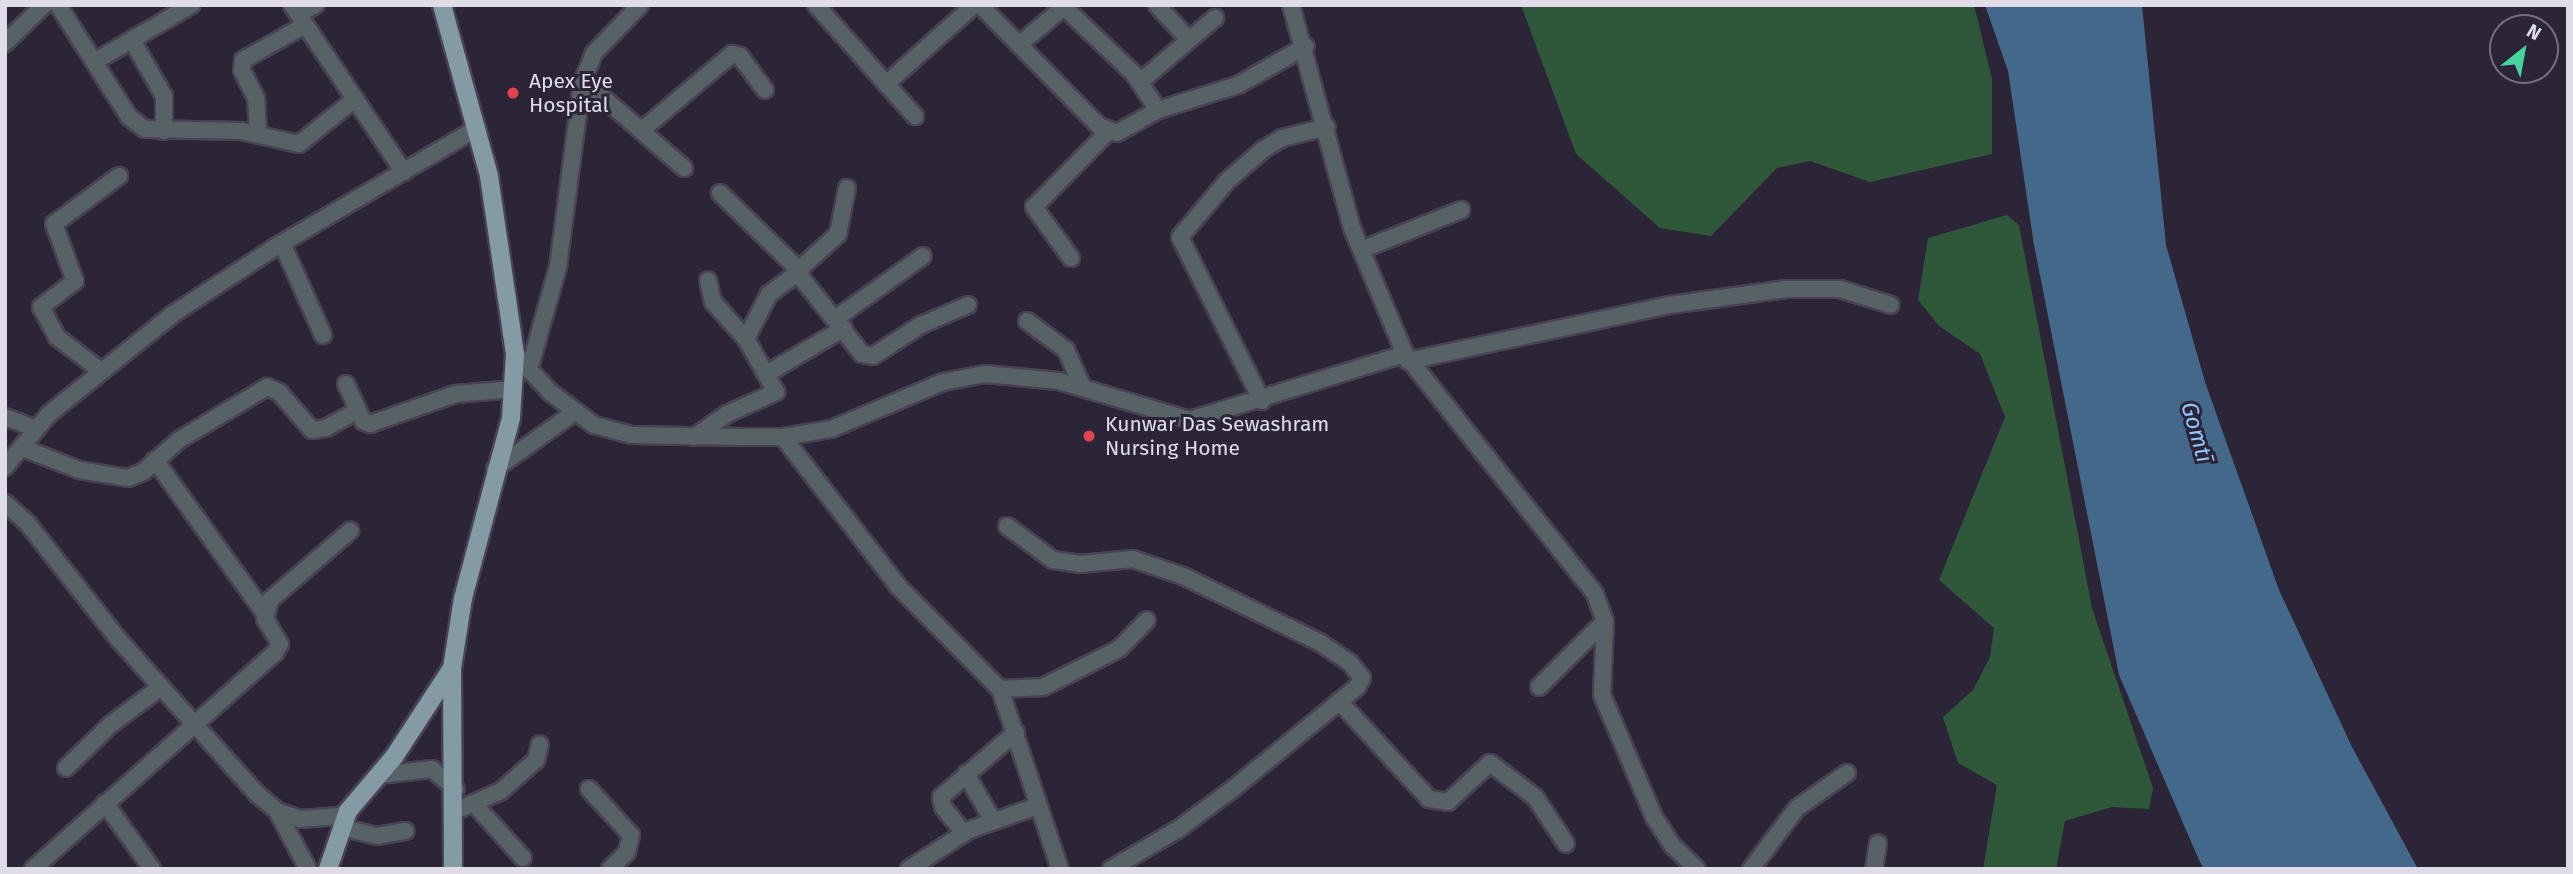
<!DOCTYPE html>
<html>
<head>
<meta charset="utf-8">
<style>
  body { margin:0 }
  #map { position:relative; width:2573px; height:874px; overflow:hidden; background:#2b2537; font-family:"Fira Sans",sans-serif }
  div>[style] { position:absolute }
  .green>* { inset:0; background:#2f5739 }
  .water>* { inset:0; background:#446889 }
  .roads { filter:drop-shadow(2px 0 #484253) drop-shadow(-2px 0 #484253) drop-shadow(0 2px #484253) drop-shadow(0 -2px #484253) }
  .minor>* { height:16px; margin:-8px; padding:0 8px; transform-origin:8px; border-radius:8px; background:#576266 }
  .major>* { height:18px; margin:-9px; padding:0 9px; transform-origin:9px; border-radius:9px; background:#849aa4 }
  .dots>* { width:19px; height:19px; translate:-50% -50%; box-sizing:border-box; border:4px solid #2b2537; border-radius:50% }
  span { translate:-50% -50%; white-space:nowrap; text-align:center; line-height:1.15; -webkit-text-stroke:6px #2b2537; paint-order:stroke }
  .poi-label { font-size:21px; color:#e0dde9 }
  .left { translate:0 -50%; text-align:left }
  .water-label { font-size:23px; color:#8ec8ff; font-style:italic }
  .frame { position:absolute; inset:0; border:7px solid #e0dde9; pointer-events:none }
  .north { position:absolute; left:2489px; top:14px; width:70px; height:70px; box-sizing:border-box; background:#2b2537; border:2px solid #736f7e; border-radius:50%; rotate:31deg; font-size:19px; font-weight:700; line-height:28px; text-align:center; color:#e0dde9 }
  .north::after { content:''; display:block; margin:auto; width:24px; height:32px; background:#47d49e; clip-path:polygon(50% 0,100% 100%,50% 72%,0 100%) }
</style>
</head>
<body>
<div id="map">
  <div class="green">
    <i style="clip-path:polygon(1521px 5px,1974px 5px,1992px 79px,1992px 154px,1870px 182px,1810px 161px,1777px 168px,1711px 236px,1660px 228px,1576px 154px)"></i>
    <i style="clip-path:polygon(2007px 215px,2019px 225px,2092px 608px,2153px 788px,2149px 809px,2112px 807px,2065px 821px,2056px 869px,1983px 869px,1997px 785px,1958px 763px,1943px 717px,1973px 690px,1990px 657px,1994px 628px,1939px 580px,2005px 417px,1980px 354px,1939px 326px,1918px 300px,1928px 238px)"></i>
  </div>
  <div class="water">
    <i style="clip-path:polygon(1985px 5px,2142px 5px,2166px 245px,2205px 382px,2279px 590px,2352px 747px,2418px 869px,2204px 869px,2199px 860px,2119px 675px,2034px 245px,2008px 71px)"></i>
  </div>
  <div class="roads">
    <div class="minor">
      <i style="left:58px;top:5px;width:133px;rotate:57.6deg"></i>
      <i style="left:129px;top:117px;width:20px;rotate:37deg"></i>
      <i style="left:145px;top:129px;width:96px;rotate:1.2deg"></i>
      <i style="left:241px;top:131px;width:59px;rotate:12.6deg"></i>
      <i style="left:299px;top:144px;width:72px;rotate:-38.8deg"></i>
      <i style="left:292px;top:5px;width:201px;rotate:56.2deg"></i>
      <i style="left:816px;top:5px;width:149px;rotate:48.3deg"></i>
      <i style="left:980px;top:5px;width:170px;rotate:45.5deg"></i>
      <i style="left:1099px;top:126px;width:19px;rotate:21deg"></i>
      <i style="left:1117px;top:133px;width:47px;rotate:-29.3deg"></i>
      <i style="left:1158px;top:110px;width:84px;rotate:-17.4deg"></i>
      <i style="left:1238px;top:85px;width:78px;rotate:-29.8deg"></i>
      <i style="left:1157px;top:5px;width:47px;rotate:47.6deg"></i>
      <i style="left:1291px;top:5px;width:231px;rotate:74.7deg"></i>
      <i style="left:1352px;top:228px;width:137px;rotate:67.2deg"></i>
      <i style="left:1405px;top:354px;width:306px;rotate:51.6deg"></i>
      <i style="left:1595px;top:594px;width:29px;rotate:70deg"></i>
      <i style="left:1605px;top:621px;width:74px;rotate:92.3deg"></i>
      <i style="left:1602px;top:695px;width:133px;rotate:66.9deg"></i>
      <i style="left:1654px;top:817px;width:35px;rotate:57deg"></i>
      <i style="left:1673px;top:846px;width:33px;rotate:44deg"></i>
      <i style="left:1064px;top:7px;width:97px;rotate:43.7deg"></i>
      <i style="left:1134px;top:74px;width:43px;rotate:56.3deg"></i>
      <i style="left:298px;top:14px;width:20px;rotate:-27deg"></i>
      <i style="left:132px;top:40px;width:64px;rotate:60.3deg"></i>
      <i style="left:164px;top:96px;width:35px;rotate:90deg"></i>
      <i style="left:5px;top:43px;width:54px;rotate:-44.3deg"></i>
      <i style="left:1019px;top:45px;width:62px;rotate:-40.4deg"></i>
      <i style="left:94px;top:62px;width:113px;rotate:-30.4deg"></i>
      <i style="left:583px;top:80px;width:134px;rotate:41.1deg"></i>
      <i style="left:1140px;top:82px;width:99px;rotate:-40.5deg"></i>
      <i style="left:886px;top:84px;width:118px;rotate:-41.9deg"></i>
      <i style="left:642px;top:130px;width:118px;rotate:-40.2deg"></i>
      <i style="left:732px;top:54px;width:8px;rotate:14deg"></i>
      <i style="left:740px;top:56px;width:42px;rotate:53.7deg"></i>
      <i style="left:258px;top:134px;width:36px;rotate:-93deg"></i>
      <i style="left:256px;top:98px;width:31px;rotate:-117deg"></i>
      <i style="left:242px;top:70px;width:10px;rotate:-84deg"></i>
      <i style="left:243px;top:60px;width:71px;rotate:-29.4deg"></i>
      <i style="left:847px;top:188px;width:47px;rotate:101.1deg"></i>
      <i style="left:838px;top:234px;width:47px;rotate:137.6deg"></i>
      <i style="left:803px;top:266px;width:10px;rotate:114deg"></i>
      <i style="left:799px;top:275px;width:101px;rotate:51.4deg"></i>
      <i style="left:862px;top:354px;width:11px;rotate:10deg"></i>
      <i style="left:873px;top:356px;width:57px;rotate:-32.9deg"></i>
      <i style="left:921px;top:325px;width:51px;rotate:-23.1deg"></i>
      <i style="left:720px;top:193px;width:112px;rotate:44.3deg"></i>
      <i style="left:800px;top:271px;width:39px;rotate:143deg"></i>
      <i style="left:769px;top:294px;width:51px;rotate:117.1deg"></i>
      <i style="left:282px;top:243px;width:101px;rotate:66deg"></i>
      <i style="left:1361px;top:250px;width:108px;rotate:-21.8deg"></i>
      <i style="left:1071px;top:258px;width:63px;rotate:-126deg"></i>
      <i style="left:1034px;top:207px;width:105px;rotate:-45.4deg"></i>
      <i style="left:835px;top:319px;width:108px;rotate:-35.6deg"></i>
      <i style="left:1027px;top:321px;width:49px;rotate:36.6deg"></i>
      <i style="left:1066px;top:350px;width:39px;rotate:66deg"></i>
      <i style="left:515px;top:354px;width:52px;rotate:47.4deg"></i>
      <i style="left:550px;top:392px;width:55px;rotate:36.9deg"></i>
      <i style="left:594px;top:425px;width:38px;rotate:15deg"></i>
      <i style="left:631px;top:435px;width:114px;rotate:1deg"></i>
      <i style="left:745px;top:437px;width:38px"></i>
      <i style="left:783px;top:437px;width:49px;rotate:-9.5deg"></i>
      <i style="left:831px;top:429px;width:121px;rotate:-22.8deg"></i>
      <i style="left:943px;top:382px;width:43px;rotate:-10.8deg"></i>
      <i style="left:985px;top:374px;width:74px;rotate:5.4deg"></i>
      <i style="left:1059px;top:381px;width:137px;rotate:16.6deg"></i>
      <i style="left:1190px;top:420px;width:225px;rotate:-17.1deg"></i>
      <i style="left:1408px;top:361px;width:267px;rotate:-12.1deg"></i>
      <i style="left:1669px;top:305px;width:118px;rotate:-7.8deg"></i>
      <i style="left:1786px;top:289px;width:54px"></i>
      <i style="left:1840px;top:289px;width:53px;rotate:17.4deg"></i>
      <i style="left:529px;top:370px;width:107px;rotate:-74.3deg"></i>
      <i style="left:558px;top:267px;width:186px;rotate:-82.6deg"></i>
      <i style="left:582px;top:83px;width:32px;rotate:-68deg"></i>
      <i style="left:594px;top:53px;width:66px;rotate:-46.2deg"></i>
      <i style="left:101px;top:371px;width:56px;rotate:-142.3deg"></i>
      <i style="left:57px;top:337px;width:34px;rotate:-118deg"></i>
      <i style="left:41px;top:307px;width:43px;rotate:-37.4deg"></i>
      <i style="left:75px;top:281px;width:61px;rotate:-110.2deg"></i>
      <i style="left:54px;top:224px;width:81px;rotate:-36.4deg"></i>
      <i style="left:768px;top:373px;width:88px;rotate:-30.6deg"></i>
      <i style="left:346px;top:384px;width:41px;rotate:65.3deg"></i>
      <i style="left:363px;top:421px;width:8px;rotate:23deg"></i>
      <i style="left:370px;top:424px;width:90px;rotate:-19.4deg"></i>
      <i style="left:455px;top:394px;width:59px;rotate:-4.8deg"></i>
      <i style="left:1262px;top:401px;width:183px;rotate:-116.6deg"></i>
      <i style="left:1180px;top:237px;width:73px;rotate:-50deg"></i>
      <i style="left:1227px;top:181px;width:49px;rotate:-40.9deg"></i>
      <i style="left:1264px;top:149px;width:21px;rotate:-31deg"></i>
      <i style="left:1282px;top:138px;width:46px;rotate:-13.7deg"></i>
      <i style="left:5px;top:417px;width:33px;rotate:21deg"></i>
      <i style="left:694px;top:437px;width:40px;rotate:-34.9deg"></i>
      <i style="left:727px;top:414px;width:54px;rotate:-24.2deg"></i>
      <i style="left:776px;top:392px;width:61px;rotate:-119.5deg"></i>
      <i style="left:746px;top:339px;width:50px;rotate:-131.7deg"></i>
      <i style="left:713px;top:302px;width:22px;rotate:-103deg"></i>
      <i style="left:783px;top:437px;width:188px;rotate:52.3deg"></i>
      <i style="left:898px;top:586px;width:145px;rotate:45.3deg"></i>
      <i style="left:1000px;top:689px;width:190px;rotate:71.6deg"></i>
      <i style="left:23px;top:448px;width:60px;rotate:21.4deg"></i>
      <i style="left:79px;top:470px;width:50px;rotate:9.3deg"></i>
      <i style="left:128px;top:478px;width:16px;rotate:-22deg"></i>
      <i style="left:143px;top:472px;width:48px;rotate:-41.6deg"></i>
      <i style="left:179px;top:440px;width:103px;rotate:-31.1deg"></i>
      <i style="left:267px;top:387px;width:13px;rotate:23deg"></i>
      <i style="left:279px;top:392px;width:50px;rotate:49deg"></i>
      <i style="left:312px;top:430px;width:14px;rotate:-8deg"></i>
      <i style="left:326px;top:428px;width:35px;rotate:-29deg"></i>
      <i style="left:155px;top:460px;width:187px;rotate:54.4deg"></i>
      <i style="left:5px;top:467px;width:69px;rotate:-50.3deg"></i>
      <i style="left:49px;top:414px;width:159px;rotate:-38.9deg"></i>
      <i style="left:173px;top:314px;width:124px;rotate:-33.2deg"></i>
      <i style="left:277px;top:246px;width:232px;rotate:-30.5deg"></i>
      <i style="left:495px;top:469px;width:98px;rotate:-35.5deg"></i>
      <i style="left:5px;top:503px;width:31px;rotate:42deg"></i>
      <i style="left:28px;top:524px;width:147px;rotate:51.9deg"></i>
      <i style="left:119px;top:640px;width:207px;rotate:48.1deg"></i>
      <i style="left:257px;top:794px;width:26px;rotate:40deg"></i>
      <i style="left:277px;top:811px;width:24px;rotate:19deg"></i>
      <i style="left:300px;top:819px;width:40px;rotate:-4.3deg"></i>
      <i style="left:340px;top:816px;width:9px;rotate:-32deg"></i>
      <i style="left:1007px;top:526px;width:57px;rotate:36.5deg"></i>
      <i style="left:1053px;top:560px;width:27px;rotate:8deg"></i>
      <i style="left:1080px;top:564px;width:53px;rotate:-5.4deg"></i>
      <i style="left:1133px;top:559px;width:53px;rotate:18.8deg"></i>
      <i style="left:1183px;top:576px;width:151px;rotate:25.9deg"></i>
      <i style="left:1319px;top:642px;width:37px;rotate:34deg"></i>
      <i style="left:1350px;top:663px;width:19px;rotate:51deg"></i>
      <i style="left:1362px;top:678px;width:10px;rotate:119deg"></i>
      <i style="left:1357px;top:687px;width:159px;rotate:140.6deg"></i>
      <i style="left:1234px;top:788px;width:67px;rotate:143.5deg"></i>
      <i style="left:1180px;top:828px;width:80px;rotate:149.3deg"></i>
      <i style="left:1539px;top:687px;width:93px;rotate:-45deg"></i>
      <i style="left:1000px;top:689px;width:43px;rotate:-2.7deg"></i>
      <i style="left:1043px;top:687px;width:85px;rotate:-26.6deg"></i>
      <i style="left:1119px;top:649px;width:40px;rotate:-46deg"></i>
      <i style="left:1339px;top:701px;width:133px;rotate:47.4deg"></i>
      <i style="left:1429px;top:799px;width:19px;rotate:9deg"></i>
      <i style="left:1448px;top:802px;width:57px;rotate:-42.9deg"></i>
      <i style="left:1490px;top:763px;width:56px;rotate:37.1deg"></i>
      <i style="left:1535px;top:797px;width:56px;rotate:56.6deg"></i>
      <i style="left:66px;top:768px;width:62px;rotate:-44.3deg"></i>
      <i style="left:110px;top:725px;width:64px;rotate:-36.7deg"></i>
      <i style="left:966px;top:774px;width:54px;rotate:60.1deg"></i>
      <i style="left:379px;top:775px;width:53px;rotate:-6.5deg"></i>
      <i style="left:432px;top:769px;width:31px;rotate:40deg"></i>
      <i style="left:589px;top:789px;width:62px;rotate:47.6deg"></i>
      <i style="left:631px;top:835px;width:17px;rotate:103deg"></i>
      <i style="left:627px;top:852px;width:24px;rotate:135deg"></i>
      <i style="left:105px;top:803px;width:81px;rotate:54.5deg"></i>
      <i style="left:476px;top:806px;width:70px;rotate:47.9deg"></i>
      <i style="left:277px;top:811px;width:66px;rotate:61.9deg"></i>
      <i style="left:455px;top:811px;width:50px;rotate:-23.5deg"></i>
      <i style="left:501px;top:791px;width:47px;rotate:-41.5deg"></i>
      <i style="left:536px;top:760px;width:16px;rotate:-76deg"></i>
      <i style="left:341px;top:827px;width:37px;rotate:14deg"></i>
      <i style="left:377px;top:836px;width:29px;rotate:-10deg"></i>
      <i style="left:964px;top:833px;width:33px;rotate:-129deg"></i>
      <i style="left:943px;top:807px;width:10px;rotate:-101deg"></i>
      <i style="left:941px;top:797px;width:99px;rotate:-40.9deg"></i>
      <i style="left:33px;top:869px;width:324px;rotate:-41.8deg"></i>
      <i style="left:275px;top:653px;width:10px;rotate:-61deg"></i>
      <i style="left:280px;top:644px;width:29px;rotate:-121deg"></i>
      <i style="left:265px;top:619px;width:20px;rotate:-75deg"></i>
      <i style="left:270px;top:600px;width:106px;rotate:-40.8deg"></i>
      <i style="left:909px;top:869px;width:72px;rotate:-33deg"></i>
      <i style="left:969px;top:830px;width:72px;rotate:-19.4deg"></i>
      <i style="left:1751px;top:869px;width:76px;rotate:-53deg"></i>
      <i style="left:1797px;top:808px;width:61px;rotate:-35deg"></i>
      <i style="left:1874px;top:869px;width:26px;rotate:-81deg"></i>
    </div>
    <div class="major">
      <i style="left:442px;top:5px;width:177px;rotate:74.6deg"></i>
      <i style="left:489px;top:176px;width:180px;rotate:81.7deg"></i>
      <i style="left:515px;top:354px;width:64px;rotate:93.6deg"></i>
      <i style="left:511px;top:418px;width:186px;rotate:104.9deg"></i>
      <i style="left:463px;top:598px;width:71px;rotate:98.9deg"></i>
      <i style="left:452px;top:668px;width:201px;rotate:89.7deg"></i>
      <i style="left:328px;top:869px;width:61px;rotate:-71deg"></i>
      <i style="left:348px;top:811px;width:71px;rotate:-49.6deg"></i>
      <i style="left:394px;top:757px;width:106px;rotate:-56.9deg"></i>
    </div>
  </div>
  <div class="dots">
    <i style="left:513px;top:93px;background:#e0444e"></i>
    <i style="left:1089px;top:436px;background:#e0444e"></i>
  </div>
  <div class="poi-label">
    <span class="left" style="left:529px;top:93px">Apex Eye<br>Hospital</span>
    <span class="left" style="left:1105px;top:436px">Kunwar Das Sewashram<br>Nursing Home</span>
  </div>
  <div class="water-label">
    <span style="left:2197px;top:432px;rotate:74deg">Gomtī</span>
  </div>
  <div class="frame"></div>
  <div class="north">N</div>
</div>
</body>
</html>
